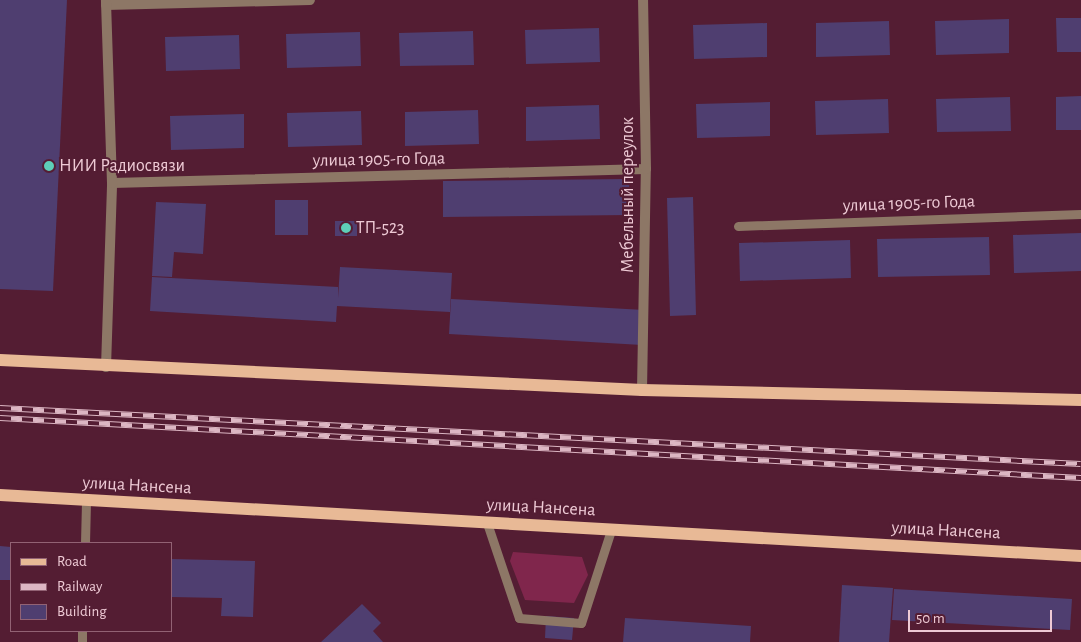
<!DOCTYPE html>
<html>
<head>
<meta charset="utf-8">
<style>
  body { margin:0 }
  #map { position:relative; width:1081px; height:642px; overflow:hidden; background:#541d33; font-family:"Alegreya Sans",sans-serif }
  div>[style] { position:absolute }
  .green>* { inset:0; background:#80264c }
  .building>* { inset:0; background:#4f3e70 }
  .lane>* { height:9px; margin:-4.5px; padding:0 4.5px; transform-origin:4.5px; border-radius:4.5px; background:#8d7766 }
  .street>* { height:10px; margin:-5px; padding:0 5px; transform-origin:5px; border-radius:5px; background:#8d7766 }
  .primary>* { height:12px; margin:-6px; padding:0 6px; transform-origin:6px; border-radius:6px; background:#e8b996 }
  .rail>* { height:5.5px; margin-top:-2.75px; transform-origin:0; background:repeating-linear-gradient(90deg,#541d33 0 11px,#dcb6c3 0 22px); box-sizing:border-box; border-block:1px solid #dcb6c3 }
  .dots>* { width:14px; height:14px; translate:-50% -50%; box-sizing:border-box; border:2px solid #541d33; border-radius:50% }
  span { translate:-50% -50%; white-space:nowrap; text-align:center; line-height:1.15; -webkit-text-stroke:4px #541d33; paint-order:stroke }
  .street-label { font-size:18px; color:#eecad5 }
  .poi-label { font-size:18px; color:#eecad5 }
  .left { translate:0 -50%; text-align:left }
  .legend { position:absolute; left:10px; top:542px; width:162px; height:90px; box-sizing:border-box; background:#541d33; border:1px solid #926274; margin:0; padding:6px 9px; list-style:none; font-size:15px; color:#eecad5 }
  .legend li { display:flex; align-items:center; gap:10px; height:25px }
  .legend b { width:25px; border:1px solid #926274 }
  .scale { position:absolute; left:908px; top:610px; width:144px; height:22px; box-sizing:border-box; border:2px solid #eecad5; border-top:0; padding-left:6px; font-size:15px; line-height:18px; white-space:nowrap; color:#eecad5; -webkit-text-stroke:4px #541d33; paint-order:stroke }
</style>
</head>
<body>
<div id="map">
  <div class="green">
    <i style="clip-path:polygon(513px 552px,582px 557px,588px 575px,574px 603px,525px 600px,510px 561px)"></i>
  </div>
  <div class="building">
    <i style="clip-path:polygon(0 0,67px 0,53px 291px,0 289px)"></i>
    <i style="clip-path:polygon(1056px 18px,1081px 18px,1081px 52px,1057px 52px)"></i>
    <i style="clip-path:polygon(1009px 19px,1009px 53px,936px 55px,935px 21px)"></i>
    <i style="clip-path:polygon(889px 21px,890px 55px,816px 57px,816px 23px)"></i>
    <i style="clip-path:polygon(767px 23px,767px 57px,694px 59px,693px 25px)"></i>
    <i style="clip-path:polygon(599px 28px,600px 62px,526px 64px,525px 30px)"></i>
    <i style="clip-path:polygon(473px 31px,474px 65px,400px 66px,399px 33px)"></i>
    <i style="clip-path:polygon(360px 32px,361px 66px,287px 68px,286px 34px)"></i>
    <i style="clip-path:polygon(239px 35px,240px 69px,166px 71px,165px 37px)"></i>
    <i style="clip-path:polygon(1081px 96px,1081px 130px,1056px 130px,1056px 97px)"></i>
    <i style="clip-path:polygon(1010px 97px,1011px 131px,937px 132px,936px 99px)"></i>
    <i style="clip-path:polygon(888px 99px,889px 133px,816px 135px,815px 101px)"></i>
    <i style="clip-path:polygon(770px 102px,770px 136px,697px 138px,696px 104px)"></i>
    <i style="clip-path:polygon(599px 105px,600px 139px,526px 141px,526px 107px)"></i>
    <i style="clip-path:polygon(478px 110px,479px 144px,405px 146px,405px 112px)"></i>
    <i style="clip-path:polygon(361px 111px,362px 145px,288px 147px,287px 113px)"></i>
    <i style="clip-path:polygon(244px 114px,244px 148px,171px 150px,170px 116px)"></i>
    <i style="clip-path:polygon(629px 179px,630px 215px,443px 217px,443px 181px)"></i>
    <i style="clip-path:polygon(693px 197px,696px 315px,670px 316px,667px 198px)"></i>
    <i style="clip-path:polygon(275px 200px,308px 200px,308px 235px,275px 235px)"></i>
    <i style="clip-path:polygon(156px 202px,206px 204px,203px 254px,174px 252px,172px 277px,152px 276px)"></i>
    <i style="clip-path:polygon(335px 221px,357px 221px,357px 236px,335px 236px)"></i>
    <i style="clip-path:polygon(1081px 233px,1081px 271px,1014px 273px,1013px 235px)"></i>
    <i style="clip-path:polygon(989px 237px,990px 275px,878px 277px,877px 239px)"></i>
    <i style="clip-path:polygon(850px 240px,851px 278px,740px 281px,739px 243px)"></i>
    <i style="clip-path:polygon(340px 267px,452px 273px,450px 312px,337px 306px,336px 322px,150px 311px,152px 277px,338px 287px,338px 298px)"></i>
    <i style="clip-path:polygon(451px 299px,644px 310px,642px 345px,449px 334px)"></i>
    <i style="clip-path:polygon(0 546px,11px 547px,11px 580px,0 580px)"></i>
    <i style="clip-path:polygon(171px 559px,255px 561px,253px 617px,221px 616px,222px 598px,171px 597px)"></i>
    <i style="clip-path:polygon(842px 585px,893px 588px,889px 642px,839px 642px)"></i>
    <i style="clip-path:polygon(894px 589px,1072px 599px,1070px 630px,892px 620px)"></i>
    <i style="clip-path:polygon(362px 604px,381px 623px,373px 631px,383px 642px,321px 642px)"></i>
    <i style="clip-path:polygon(546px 616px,574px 618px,572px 640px,545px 638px)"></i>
    <i style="clip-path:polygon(625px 618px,751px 626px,750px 642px,623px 642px)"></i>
  </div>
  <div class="lane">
    <i style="left:738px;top:226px;width:343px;rotate:-2deg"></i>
    <i style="left:487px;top:523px;width:100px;rotate:71.4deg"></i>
    <i style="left:519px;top:618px;width:62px;rotate:4.6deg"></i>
    <i style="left:581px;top:623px;width:98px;rotate:-72.1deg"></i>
    <i style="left:85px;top:543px;width:42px;rotate:-88.6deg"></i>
    <i style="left:82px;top:642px;width:11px;rotate:-90deg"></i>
  </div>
  <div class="street">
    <i style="left:106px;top:5px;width:204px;rotate:-1.4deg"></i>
    <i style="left:112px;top:183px;width:534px;rotate:-1.5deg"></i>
    <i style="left:106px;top:367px;width:184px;rotate:-88.1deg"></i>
    <i style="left:112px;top:183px;width:183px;rotate:-91.9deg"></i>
    <i style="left:642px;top:390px;width:221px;rotate:-89deg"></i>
    <i style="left:646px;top:169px;width:169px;rotate:-91deg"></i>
  </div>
  <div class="primary">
    <i style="left:0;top:360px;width:643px;rotate:2.68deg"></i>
    <i style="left:642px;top:390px;width:439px;rotate:1.3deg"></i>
    <i style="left:0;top:495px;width:1083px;rotate:3.23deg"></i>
  </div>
  <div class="rail">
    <i style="left:0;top:408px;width:1082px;rotate:2.97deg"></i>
    <i style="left:0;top:418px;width:1083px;rotate:3.18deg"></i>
  </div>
  <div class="dots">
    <i style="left:49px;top:166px;background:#5eceb8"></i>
    <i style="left:346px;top:228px;background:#5eceb8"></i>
  </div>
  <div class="street-label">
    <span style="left:379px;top:160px;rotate:-1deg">улица 1905-го Года</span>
    <span style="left:628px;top:195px;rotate:-90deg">Мебельный переулок</span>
    <span style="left:909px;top:204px;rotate:-2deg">улица 1905-го Года</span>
    <span style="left:137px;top:486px;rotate:3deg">улица Нансена</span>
    <span style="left:541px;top:508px;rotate:3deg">улица Нансена</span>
    <span style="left:946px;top:531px;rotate:3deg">улица Нансена</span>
  </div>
  <div class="poi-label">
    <span class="left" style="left:59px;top:166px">НИИ Радиосвязи</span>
    <span class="left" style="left:356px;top:228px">ТП-523</span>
  </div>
  <ul class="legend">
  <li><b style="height:6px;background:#e8b996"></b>Road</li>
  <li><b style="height:6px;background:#dcb6c3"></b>Railway</li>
  <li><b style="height:14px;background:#4f3e70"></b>Building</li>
  </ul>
  <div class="scale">50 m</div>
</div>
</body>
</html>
